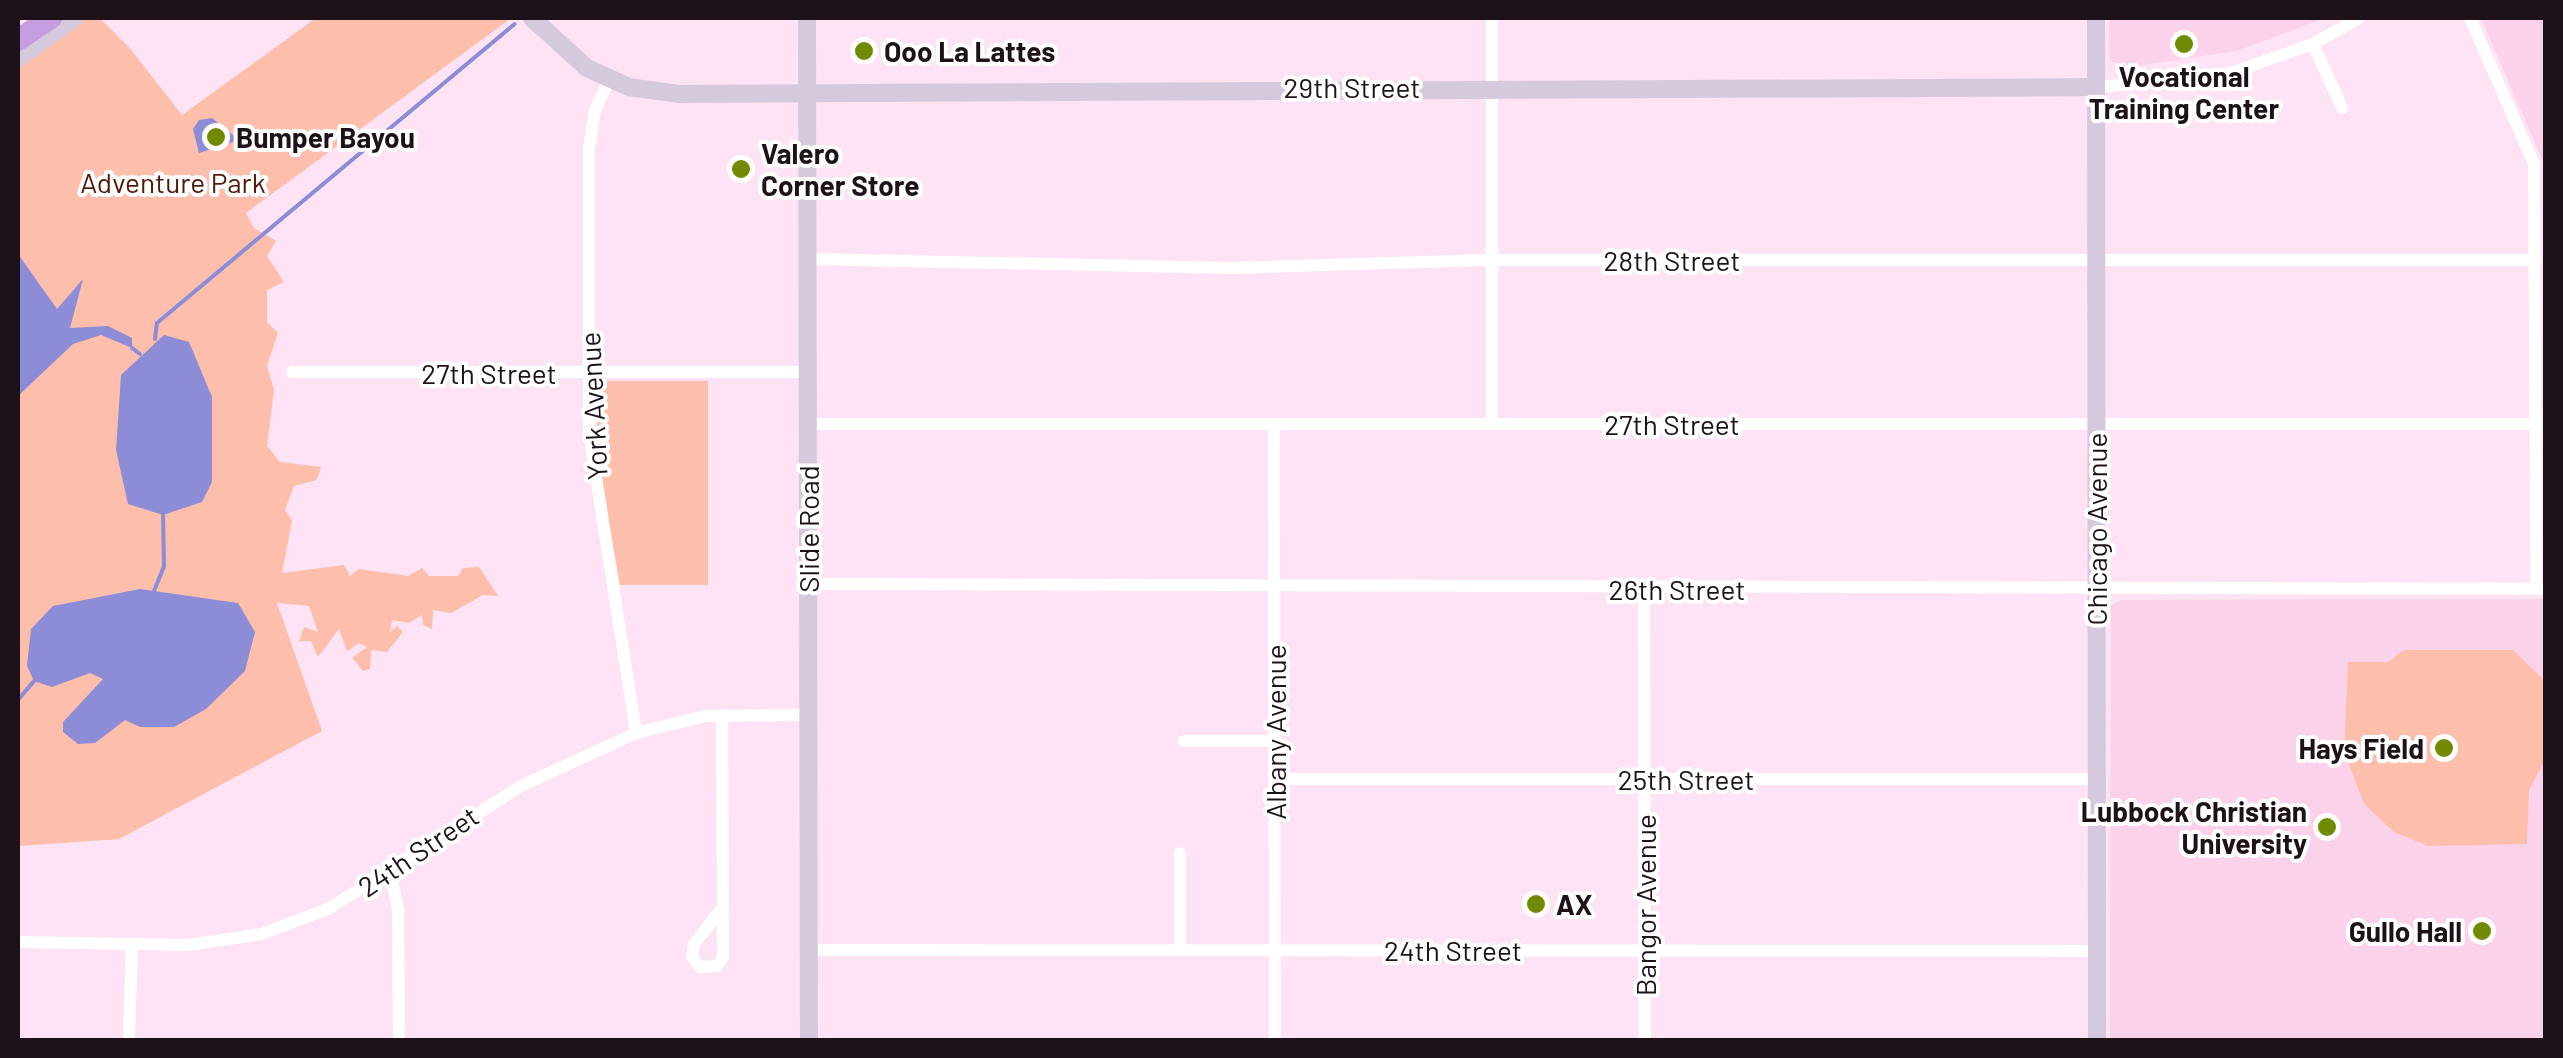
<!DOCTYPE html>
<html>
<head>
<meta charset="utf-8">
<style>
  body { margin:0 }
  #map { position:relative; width:2563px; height:1058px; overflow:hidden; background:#fde3f3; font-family:Barlow,sans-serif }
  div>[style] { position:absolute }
  .built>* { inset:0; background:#fad3eb }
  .green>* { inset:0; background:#fdbeac }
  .water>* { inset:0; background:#8c8cd7 }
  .stream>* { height:4px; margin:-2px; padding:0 2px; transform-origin:2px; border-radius:2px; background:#8c8cd7 }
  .street>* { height:12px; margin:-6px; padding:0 6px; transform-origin:6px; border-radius:6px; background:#fff }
  .secondary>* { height:18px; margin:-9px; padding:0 9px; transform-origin:9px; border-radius:9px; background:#d5cadd }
  .highway>* { height:22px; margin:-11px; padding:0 11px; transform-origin:11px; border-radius:11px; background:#c79de2 }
  .dots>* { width:28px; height:28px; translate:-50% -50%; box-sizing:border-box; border:5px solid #fff; border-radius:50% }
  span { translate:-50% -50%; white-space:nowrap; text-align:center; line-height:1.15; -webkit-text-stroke:8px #fff; paint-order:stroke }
  .poi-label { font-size:28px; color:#1d1219; font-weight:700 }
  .left { translate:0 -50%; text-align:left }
  .right { translate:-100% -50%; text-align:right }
  .street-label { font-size:28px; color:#1d1219 }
  .park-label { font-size:28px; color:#4f1a0a }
  .frame { position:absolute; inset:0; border:20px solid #1d1219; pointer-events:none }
</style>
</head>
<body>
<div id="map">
  <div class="built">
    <i style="clip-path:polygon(2109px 18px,2325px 18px,2237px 51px,2128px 67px,2110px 60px)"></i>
    <i style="clip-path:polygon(2481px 18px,2545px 18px,2545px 544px,2544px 164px)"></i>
    <i style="clip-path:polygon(2545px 599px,2545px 1040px,2110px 1040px,2111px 605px,2121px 600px)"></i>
  </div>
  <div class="green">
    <i style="clip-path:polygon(80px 18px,99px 18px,128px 46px,182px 115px,316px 18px,510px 19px,246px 213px,254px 228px,276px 241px,267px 256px,284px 282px,267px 290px,267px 322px,278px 333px,267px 366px,274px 390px,267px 446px,280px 462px,321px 467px,317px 480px,294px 486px,285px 510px,292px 521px,282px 573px,344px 565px,350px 576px,359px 569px,408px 576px,422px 568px,429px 576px,458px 576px,463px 568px,479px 567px,498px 596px,483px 595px,451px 613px,433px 610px,432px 629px,423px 625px,422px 615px,409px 623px,392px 620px,390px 632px,397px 626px,403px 632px,387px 652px,371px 650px,370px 669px,363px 671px,352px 658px,367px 647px,359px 643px,347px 651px,339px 629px,318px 657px,311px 641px,299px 641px,304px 627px,318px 632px,309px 606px,277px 603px,322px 731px,119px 839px,18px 846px,18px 64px)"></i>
    <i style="clip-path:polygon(604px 381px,708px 381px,708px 585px,620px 585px,597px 453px,597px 387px)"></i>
    <i style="clip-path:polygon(2404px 650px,2513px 650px,2543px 679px,2544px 762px,2529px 790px,2527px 844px,2428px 846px,2394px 832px,2364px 804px,2344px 751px,2348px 662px,2388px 662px)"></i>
  </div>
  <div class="water">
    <i style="clip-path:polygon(212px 118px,239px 140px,199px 153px,193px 129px,199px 120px)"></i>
    <i style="clip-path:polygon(18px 254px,57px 309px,83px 279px,70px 328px,108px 326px,132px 338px,132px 348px,101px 335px,73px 344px,18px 396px)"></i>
    <i style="clip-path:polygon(164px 335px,189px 342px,212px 397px,212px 482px,202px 502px,163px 515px,128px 504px,116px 450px,121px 375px)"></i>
    <i style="clip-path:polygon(140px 589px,238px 603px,255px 632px,245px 671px,206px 709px,174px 727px,140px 727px,125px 720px,95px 743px,78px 744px,63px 732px,63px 722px,103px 679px,90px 673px,52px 687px,34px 681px,27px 666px,31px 629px,53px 606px)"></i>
  </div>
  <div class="stream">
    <i style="left:155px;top:339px;width:16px;rotate:-83deg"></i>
    <i style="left:157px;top:323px;width:466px;rotate:-39.9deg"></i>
    <i style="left:132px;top:348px;width:10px;rotate:37deg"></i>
    <i style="left:154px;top:591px;width:27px;rotate:-68deg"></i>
    <i style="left:164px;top:566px;width:51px;rotate:-91.1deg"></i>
    <i style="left:18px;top:700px;width:25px;rotate:-50deg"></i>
  </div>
  <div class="street">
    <i style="left:2470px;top:18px;width:159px;rotate:66.3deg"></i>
    <i style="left:2534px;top:164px;width:425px;rotate:89.7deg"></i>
    <i style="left:2313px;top:44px;width:70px;rotate:65.6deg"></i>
    <i style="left:609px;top:80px;width:33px;rotate:115deg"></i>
    <i style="left:595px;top:110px;width:38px;rotate:99deg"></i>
    <i style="left:589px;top:148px;width:284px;rotate:90deg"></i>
    <i style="left:589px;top:432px;width:305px;rotate:81.1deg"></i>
    <i style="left:2096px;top:87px;width:126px;rotate:-5deg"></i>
    <i style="left:2222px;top:76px;width:96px;rotate:-19.4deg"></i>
    <i style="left:2313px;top:44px;width:53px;rotate:-29.5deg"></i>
    <i style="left:808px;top:259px;width:424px;rotate:1.2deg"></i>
    <i style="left:1232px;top:268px;width:261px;rotate:-1.8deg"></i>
    <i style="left:1493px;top:260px;width:1043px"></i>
    <i style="left:292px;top:372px;width:515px"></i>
    <i style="left:808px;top:424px;width:1728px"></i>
    <i style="left:1274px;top:424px;width:616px;rotate:89.91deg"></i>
    <i style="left:1492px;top:424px;width:406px;rotate:-90deg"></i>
    <i style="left:808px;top:584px;width:1738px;rotate:0.16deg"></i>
    <i style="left:1644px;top:589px;width:451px;rotate:89.9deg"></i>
    <i style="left:1184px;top:741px;width:91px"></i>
    <i style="left:1275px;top:779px;width:821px"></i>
    <i style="left:390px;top:871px;width:39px;rotate:78deg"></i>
    <i style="left:398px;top:909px;width:131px;rotate:89.6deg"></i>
    <i style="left:720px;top:911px;width:42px;rotate:128.2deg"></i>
    <i style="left:694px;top:944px;width:12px;rotate:99deg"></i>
    <i style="left:692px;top:956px;width:14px;rotate:54deg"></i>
    <i style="left:700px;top:967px;width:17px;rotate:-3deg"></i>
    <i style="left:717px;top:966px;width:11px;rotate:-56deg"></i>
    <i style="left:723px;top:957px;width:242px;rotate:-90.2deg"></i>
    <i style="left:18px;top:942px;width:170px;rotate:1deg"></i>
    <i style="left:188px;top:945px;width:75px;rotate:-8.5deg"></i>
    <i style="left:262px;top:934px;width:73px;rotate:-20.9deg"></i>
    <i style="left:330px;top:908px;width:227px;rotate:-32.6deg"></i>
    <i style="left:521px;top:786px;width:127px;rotate:-24.7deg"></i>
    <i style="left:636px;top:733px;width:72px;rotate:-13.7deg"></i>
    <i style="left:706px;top:716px;width:102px;rotate:-0.6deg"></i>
    <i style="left:809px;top:950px;width:1288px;rotate:0.04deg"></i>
    <i style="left:1180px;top:950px;width:97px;rotate:-90deg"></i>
    <i style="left:129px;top:1040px;width:94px;rotate:-88.2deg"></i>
  </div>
  <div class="secondary">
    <i style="left:532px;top:18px;width:74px;rotate:42.3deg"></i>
    <i style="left:587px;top:68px;width:46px;rotate:24.3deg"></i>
    <i style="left:629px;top:87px;width:50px;rotate:8deg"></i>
    <i style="left:679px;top:94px;width:1417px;rotate:-0.28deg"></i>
    <i style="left:807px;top:18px;width:1022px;rotate:89.89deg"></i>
    <i style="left:2096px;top:18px;width:1022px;rotate:89.94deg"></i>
    <i style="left:18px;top:58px;width:69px;rotate:-35.5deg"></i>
  </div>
  <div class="highway">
    <i style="left:18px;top:40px;width:40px;rotate:-34deg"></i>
  </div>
  <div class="dots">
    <i style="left:2184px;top:44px;background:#708b03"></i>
    <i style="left:864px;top:51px;background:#708b03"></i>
    <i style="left:216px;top:137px;background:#708b03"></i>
    <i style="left:741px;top:169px;background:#708b03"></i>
    <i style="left:2444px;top:748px;background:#708b03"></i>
    <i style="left:2327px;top:827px;background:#708b03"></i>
    <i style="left:1536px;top:904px;background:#708b03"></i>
    <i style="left:2482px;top:931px;background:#708b03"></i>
  </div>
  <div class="poi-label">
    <span class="left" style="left:884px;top:51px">Ooo La Lattes</span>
    <span style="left:2184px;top:92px">Vocational<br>Training Center</span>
    <span class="left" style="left:236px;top:137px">Bumper Bayou</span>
    <span class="left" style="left:761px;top:169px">Valero<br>Corner Store</span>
    <span class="right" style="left:2424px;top:748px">Hays Field</span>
    <span class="right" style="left:2307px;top:827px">Lubbock Christian<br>University</span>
    <span class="left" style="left:1556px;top:904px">AX</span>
    <span class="right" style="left:2462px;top:931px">Gullo Hall</span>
  </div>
  <div class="street-label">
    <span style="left:1352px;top:87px">29th Street</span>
    <span style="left:1672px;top:260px">28th Street</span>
    <span style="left:489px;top:373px">27th Street</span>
    <span style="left:593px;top:406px;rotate:-93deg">York Avenue</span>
    <span style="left:1672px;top:424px">27th Street</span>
    <span style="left:808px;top:529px;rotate:-90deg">Slide Road</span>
    <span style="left:2096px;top:529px;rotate:-90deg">Chicago Avenue</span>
    <span style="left:1677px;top:589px">26th Street</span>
    <span style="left:1275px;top:732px;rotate:-90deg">Albany Avenue</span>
    <span style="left:1686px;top:779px">25th Street</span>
    <span style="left:418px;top:851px;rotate:-34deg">24th Street</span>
    <span style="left:1645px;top:905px;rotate:-90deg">Bangor Avenue</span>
    <span style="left:1453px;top:950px">24th Street</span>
  </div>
  <div class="park-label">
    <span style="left:173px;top:182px">Adventure Park</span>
  </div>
  <div class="frame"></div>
</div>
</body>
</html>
